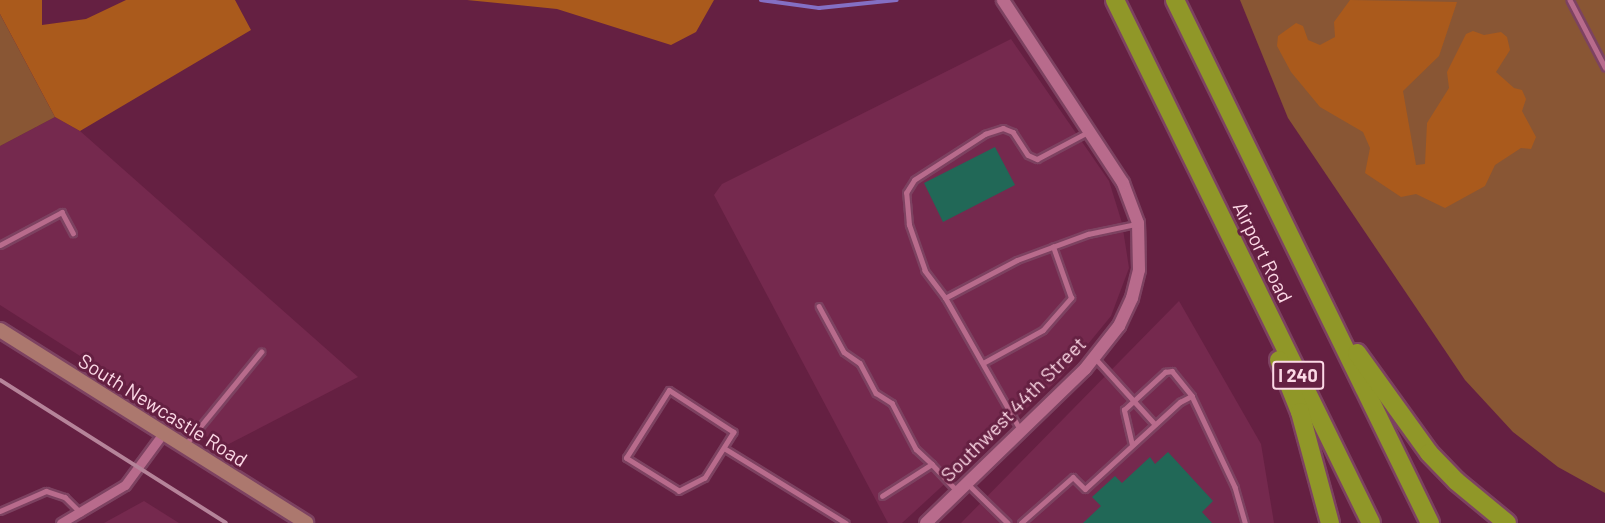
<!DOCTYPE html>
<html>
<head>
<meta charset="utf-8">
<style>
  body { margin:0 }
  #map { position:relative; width:1605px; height:523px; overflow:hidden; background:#652042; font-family:Barlow,sans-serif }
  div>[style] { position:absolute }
  .built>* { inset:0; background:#75294e }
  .green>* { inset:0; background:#895634 }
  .forest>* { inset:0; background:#aa5a1c }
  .stream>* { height:4px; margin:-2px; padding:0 2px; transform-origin:2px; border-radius:2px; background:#846fc4 }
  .building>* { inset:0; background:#216857 }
  .roads { filter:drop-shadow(2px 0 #7d4261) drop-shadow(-2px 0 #7d4261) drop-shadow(0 2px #7d4261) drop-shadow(0 -2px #7d4261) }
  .service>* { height:4.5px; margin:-2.25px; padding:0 2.25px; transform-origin:2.25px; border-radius:2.25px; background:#b86b8c }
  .minor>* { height:9px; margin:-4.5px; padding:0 4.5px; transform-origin:4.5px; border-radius:4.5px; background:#b86b8c }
  .tertiary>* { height:12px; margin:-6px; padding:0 6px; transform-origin:6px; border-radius:6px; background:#b86b8c }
  .secondary>* { height:14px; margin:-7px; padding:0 7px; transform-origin:7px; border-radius:7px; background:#ac786e }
  .motorway>* { height:18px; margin:-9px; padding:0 9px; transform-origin:9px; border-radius:9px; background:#909728 }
  .rail>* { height:4px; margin:-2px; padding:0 2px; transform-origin:2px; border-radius:2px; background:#b6849a }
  span { translate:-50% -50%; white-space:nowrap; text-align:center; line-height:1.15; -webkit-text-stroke:6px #652042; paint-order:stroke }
  .shield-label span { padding:2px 4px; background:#652042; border:2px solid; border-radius:4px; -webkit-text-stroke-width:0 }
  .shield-label { font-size:18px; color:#fcd9e6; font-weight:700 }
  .street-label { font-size:20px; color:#fcd9e6 }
</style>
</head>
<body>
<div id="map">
  <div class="built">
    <i style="clip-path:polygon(1011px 39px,1109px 181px,1122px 223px,1129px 268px,1111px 316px,1061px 377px,902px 523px,888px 523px,714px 195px,722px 184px)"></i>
    <i style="clip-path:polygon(55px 117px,80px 131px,358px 377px,223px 447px,0 305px,0 146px)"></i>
    <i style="clip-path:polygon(1179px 301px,1261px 444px,1274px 523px,961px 523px)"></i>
    <i style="clip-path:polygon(144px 501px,179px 523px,104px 523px)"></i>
  </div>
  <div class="green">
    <i style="clip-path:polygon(1240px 0,1605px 0,1605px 493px,1558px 467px,1513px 432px,1465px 380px,1288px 118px)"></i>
    <i style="clip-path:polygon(0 14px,55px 117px,0 146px)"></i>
  </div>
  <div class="forest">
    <i style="clip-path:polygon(0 0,42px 0,42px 25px,86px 19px,126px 0,235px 0,251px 30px,80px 131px,55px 117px,0 14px)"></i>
    <i style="clip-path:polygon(467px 0,714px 0,696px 32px,671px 45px,557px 9px)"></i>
    <i style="clip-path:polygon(1350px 0,1457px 2px,1439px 56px,1403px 91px,1416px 165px,1425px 164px,1427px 123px,1449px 88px,1447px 72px,1466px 34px,1473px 31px,1484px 35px,1501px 32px,1507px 37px,1510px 50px,1496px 72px,1514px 88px,1522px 90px,1526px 99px,1522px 111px,1536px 137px,1531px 149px,1521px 148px,1495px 165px,1485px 186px,1445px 208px,1416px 194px,1401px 197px,1365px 173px,1370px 148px,1363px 132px,1320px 107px,1291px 72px,1277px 46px,1278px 36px,1296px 23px,1303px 26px,1308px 40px,1320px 45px,1335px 37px,1334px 22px)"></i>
  </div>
  <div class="stream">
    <i style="left:761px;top:0;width:59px;rotate:7.9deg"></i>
    <i style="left:819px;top:8px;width:78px;rotate:-5.9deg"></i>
  </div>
  <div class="building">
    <i style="clip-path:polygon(995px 147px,1015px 185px,943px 222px,924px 183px)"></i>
    <i style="clip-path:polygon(1168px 452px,1213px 501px,1202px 512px,1212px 523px,1083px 523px,1101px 506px,1092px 497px,1115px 476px,1122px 483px,1150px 457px,1155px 464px)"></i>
  </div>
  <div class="roads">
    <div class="service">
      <i style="left:1570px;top:0;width:76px;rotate:62.4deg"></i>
      <i style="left:0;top:245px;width:70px;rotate:-28deg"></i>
      <i style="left:62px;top:212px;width:24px;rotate:62deg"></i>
      <i style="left:945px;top:298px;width:34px;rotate:-127deg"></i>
      <i style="left:925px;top:271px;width:49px;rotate:-109.2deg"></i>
      <i style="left:909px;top:225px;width:32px;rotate:-95deg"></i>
      <i style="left:906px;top:193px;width:15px;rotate:-58deg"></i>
      <i style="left:914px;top:180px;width:85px;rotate:-32.9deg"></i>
      <i style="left:985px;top:134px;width:19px;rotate:-18deg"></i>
      <i style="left:1003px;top:128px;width:11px;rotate:22deg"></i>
      <i style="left:1013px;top:132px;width:27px;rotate:57deg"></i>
      <i style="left:1028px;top:155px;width:10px;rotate:24deg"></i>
      <i style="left:1037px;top:159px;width:58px;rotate:-27.9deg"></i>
      <i style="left:819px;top:306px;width:52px;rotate:61.5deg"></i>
      <i style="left:844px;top:352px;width:19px;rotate:35deg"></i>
      <i style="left:860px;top:363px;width:34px;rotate:62deg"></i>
      <i style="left:876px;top:393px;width:19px;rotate:32deg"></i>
      <i style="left:892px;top:403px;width:52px;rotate:62.4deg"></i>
      <i style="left:916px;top:449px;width:22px;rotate:43deg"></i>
      <i style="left:1096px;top:359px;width:88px;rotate:47.8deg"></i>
      <i style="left:983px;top:363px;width:68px;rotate:-28.8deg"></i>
      <i style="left:1043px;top:330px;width:43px;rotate:-48.8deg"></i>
      <i style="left:1071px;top:298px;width:54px;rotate:-109.4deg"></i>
      <i style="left:669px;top:390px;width:77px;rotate:32.9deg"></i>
      <i style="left:734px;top:432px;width:54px;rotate:122.2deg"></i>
      <i style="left:705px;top:478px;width:29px;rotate:153deg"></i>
      <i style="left:679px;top:491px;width:62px;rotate:-148.1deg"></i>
      <i style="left:626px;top:458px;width:80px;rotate:-57.7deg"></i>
      <i style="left:1020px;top:430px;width:152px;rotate:-119.6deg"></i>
      <i style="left:945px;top:298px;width:81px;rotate:-27.8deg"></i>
      <i style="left:1017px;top:260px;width:76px;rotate:-20.1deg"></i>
      <i style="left:1088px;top:234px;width:49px;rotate:-11.8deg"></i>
      <i style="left:186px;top:444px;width:119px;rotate:-50.8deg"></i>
      <i style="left:1132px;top:445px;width:36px;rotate:-103deg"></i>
      <i style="left:1124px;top:410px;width:56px;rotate:-42.8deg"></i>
      <i style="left:1165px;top:372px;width:7px;rotate:-8deg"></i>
      <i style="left:1172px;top:371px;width:32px;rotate:51deg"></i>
      <i style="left:1192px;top:396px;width:101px;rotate:64.7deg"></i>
      <i style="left:1235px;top:487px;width:37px;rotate:74deg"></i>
      <i style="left:724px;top:448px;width:143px;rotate:31.6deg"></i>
      <i style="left:967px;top:483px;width:57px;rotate:44.3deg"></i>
      <i style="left:882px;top:496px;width:59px;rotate:-32.6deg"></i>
      <i style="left:932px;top:464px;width:38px;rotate:47deg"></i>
      <i style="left:0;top:511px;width:50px;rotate:-23.5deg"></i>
      <i style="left:46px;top:491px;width:20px;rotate:18deg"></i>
      <i style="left:65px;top:497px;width:23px;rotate:45deg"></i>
      <i style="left:1021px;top:523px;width:69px;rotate:-41.5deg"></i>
      <i style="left:1073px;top:477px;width:17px;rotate:45deg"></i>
      <i style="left:1085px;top:489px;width:129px;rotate:-42.5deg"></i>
      <i style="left:1180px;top:402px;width:13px;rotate:-27deg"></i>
    </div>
    <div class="minor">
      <i style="left:61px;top:523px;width:74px;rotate:-30.7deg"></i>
      <i style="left:125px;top:485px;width:66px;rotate:-53.7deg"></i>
    </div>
    <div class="tertiary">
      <i style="left:926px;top:523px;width:221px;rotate:-44.1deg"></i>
      <i style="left:1085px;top:369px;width:55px;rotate:-51.7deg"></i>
      <i style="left:1119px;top:326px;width:31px;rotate:-65deg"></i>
      <i style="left:1132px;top:298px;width:29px;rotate:-76deg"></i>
      <i style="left:1139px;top:270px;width:47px;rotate:-91.2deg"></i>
      <i style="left:1138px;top:223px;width:43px;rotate:-110.6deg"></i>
      <i style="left:1123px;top:183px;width:219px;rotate:-123.3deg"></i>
    </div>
    <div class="secondary">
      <i style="left:0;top:330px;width:362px;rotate:32.2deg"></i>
    </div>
    <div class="motorway">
      <i style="left:1115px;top:0;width:582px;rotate:63.92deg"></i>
      <i style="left:1175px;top:0;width:582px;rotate:64.01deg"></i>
      <i style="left:1357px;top:353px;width:123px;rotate:54.2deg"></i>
      <i style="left:1429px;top:453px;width:39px;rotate:46deg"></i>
      <i style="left:1456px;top:481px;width:66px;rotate:39.5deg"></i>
      <i style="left:1279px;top:360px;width:56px;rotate:68deg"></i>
      <i style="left:1300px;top:412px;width:115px;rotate:74.9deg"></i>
    </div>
  </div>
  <div class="rail">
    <i style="left:0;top:380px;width:267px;rotate:32.3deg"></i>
  </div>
  <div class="shield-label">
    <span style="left:1298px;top:375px">I 240</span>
  </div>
  <div class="street-label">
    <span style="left:1263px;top:252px;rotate:64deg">Airport Road</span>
    <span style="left:1013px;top:409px;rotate:-45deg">Southwest 44th Street</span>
    <span style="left:163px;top:410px;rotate:32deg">South Newcastle Road</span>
  </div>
</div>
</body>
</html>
